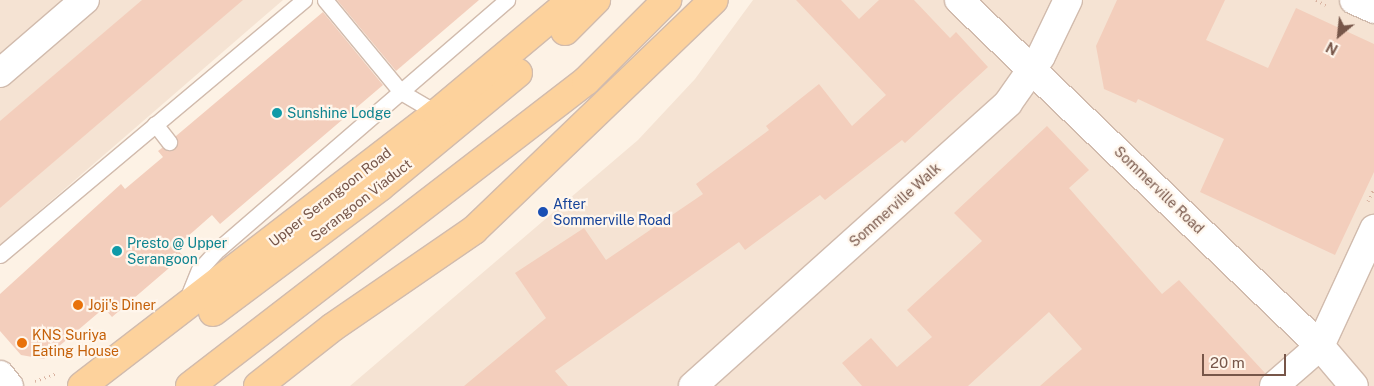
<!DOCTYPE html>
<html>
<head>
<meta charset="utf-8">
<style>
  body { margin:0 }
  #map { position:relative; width:1374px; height:386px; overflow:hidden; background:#fdf2e5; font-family:"Public Sans",sans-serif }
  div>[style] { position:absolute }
  .residential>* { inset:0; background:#f5e3d3 }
  .building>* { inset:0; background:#f3cebc }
  .path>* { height:3px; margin-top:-1.5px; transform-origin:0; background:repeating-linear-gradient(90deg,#d8b19f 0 1px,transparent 0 5px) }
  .roads { filter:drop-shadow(1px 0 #d1bbad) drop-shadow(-1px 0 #d1bbad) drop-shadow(0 1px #d1bbad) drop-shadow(0 -1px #d1bbad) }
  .service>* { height:15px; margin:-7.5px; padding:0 7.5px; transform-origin:7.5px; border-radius:7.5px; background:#fff }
  .minor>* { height:28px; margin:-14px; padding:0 14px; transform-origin:14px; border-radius:14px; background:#fff }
  .secondary>* { height:28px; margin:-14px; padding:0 14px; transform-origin:14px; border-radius:14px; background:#fff }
  .primary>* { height:28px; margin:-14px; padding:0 14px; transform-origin:14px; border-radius:14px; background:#fdd29c }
  .dots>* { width:14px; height:14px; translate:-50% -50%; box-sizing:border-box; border:2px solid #fff6ec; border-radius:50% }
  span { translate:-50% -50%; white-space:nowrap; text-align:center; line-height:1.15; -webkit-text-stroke:4.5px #fff6ec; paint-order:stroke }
  .culture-label { font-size:14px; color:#0d838f }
  .left { translate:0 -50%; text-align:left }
  .street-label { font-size:14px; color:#775649 }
  .transit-label { font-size:14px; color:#164399 }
  .food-label { font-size:14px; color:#c56008 }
  .north { position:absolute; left:1314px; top:10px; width:50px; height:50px; -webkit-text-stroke:4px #fff6ec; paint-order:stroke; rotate:208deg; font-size:14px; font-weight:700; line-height:20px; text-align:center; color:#775649 }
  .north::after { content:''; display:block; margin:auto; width:18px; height:22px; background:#775649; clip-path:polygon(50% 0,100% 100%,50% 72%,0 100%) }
  .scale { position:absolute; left:1202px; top:354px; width:84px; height:22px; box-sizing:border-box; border:2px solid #775649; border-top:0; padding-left:6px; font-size:15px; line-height:18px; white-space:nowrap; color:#775649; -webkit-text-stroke:4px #fff6ec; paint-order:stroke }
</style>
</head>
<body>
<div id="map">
  <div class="residential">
    <i style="clip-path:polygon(0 0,283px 0,0 245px)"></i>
    <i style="clip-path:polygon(753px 0,1374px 0,1374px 386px,350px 386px,638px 140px,695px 79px)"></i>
  </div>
  <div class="building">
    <i style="clip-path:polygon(142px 0,243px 0,0 208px,0 121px)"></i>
    <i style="clip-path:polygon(337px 0,479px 0,396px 71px)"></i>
    <i style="clip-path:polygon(796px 0,841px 0,859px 19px,879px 0,914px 0,950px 38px,956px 32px,988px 67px,905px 143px,902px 140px,825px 200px,820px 195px,745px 250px,739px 242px,555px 371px,568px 386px,464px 386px,546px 318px,515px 273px,584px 228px,606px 260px,703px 194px,696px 184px,769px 130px,766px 126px,819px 84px,852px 126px,886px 95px)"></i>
    <i style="clip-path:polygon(1117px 0,1225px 0,1206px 40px,1268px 68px,1296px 8px,1374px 44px,1374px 172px,1335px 255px,1200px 192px,1224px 139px,1138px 99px,1136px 103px,1104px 89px,1096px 46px)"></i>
    <i style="clip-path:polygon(323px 12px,383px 85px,220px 224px,212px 215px,195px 230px,175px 247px,183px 256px,112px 317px,104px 308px,44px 359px,21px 355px,0 331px,0 294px,121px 184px,125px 189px,163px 157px,158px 151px,162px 148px,175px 149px,176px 136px)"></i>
    <i style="clip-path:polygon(1047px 126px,1089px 170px,1069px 188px,1162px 294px,1179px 280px,1265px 373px,1259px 386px,1040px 386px,1082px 349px,1049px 312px,968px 386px,862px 386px,842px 363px,871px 338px,897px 367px,932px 337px,907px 310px,982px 241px,954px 213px)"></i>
  </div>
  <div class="path">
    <i style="left:1316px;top:0;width:11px;rotate:27deg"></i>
    <i style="left:1368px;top:201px;width:14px;rotate:-65deg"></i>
    <i style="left:35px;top:381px;width:23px;rotate:-20deg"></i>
  </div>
  <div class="roads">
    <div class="service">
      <i style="left:325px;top:0;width:119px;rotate:50.4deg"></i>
      <i style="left:401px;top:92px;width:42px;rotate:30.3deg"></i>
      <i style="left:155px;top:124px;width:23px;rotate:52deg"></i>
      <i style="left:0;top:255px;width:397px;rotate:-40deg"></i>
      <i style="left:187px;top:299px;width:31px;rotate:-68deg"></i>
      <i style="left:199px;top:270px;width:24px;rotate:-48deg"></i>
      <i style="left:215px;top:252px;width:386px;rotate:-40.8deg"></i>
    </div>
    <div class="minor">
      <i style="left:959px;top:0;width:500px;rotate:43.78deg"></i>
      <i style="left:1320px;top:346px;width:52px;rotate:49.6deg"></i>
      <i style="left:1354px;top:0;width:22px;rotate:24deg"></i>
      <i style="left:0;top:73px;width:112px;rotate:-40.7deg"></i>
      <i style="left:693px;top:386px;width:423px;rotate:-41.9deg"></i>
      <i style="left:1008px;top:103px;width:57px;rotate:-54.9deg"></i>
      <i style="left:1041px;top:56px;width:62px;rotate:-64.3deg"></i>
      <i style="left:1274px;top:386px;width:61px;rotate:-41deg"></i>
      <i style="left:1320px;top:346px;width:129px;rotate:-65.2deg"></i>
    </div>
    <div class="secondary">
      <i style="left:0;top:375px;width:14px;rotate:51deg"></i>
    </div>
    <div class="primary">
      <i style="left:565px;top:31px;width:44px;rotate:-45deg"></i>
      <i style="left:213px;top:312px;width:209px;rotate:-36.8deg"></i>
      <i style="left:380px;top:187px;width:179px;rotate:-39.6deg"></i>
      <i style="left:82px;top:386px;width:448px;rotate:-37.6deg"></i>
      <i style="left:437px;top:113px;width:176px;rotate:-39.9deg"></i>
      <i style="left:190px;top:386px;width:500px;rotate:-37.6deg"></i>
      <i style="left:586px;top:81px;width:115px;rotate:-45deg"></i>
      <i style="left:258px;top:386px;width:95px;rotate:-38.2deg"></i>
      <i style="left:333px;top:327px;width:171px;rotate:-34.5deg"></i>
      <i style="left:474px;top:230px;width:332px;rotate:-43.8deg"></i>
    </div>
  </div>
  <div class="dots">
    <i style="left:277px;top:113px;background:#0f9aa8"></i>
    <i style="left:543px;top:212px;background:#1a4fb4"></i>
    <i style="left:117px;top:251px;background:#0f9aa8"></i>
    <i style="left:78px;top:305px;background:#e8710a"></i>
    <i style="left:22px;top:343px;background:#e8710a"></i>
  </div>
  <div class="culture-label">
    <span class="left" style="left:287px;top:113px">Sunshine Lodge</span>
    <span class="left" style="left:127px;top:251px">Presto @ Upper<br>Serangoon</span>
  </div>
  <div class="street-label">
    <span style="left:1159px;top:190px;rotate:44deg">Sommerville Road</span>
    <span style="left:330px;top:197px;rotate:-38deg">Upper Serangoon Road</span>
    <span style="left:361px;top:200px;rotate:-38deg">Serangoon Viaduct</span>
    <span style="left:895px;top:205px;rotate:-42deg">Sommerville Walk</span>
  </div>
  <div class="transit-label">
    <span class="left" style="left:553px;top:212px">After<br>Sommerville Road</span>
  </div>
  <div class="food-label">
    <span class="left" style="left:88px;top:305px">Joji's Diner</span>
    <span class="left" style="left:32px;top:343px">KNS Suriya<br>Eating House</span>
  </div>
  <div class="north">N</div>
  <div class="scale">20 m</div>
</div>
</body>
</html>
